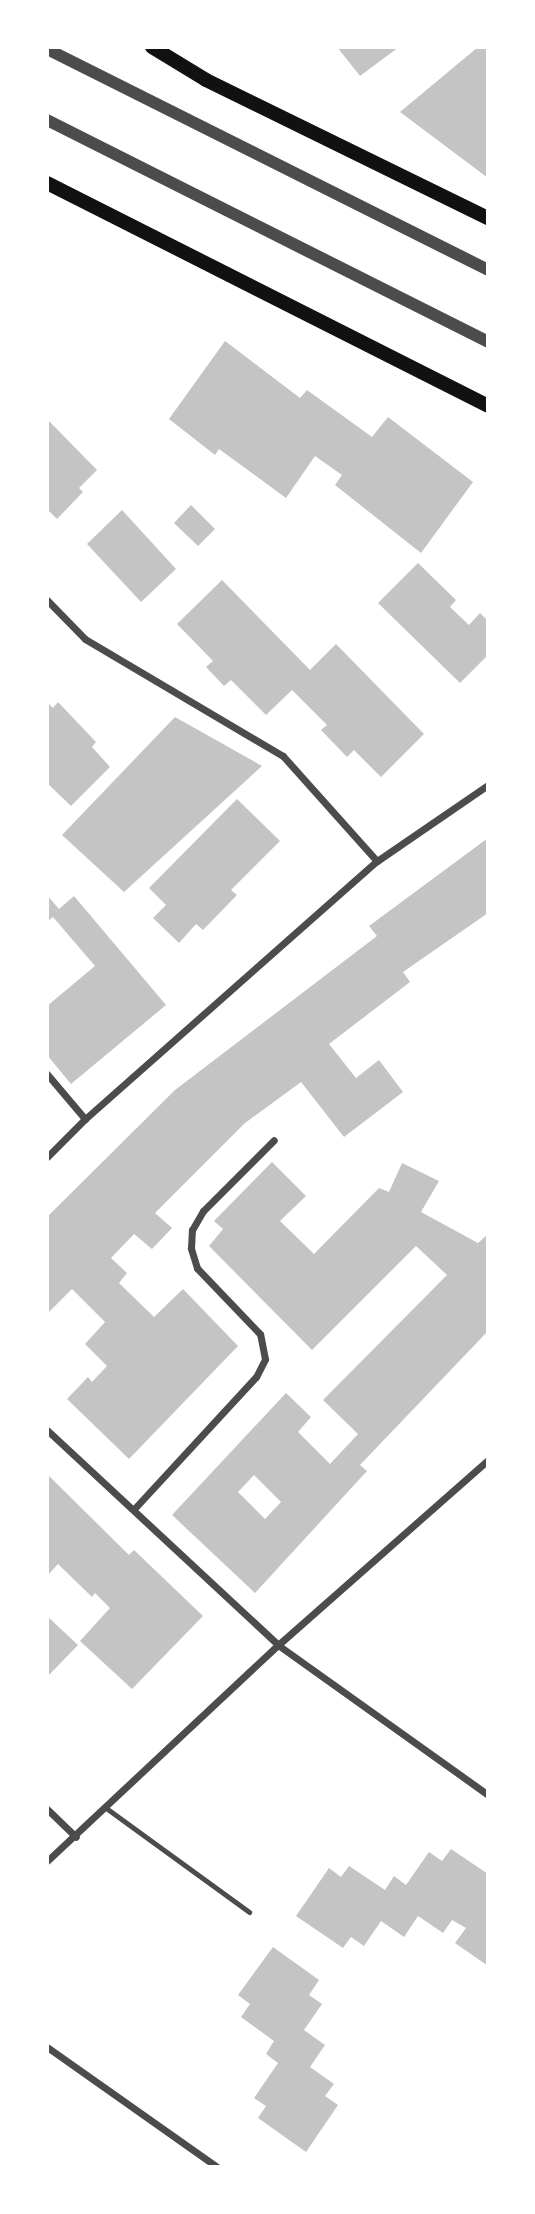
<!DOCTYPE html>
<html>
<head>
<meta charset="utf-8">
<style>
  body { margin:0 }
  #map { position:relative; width:535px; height:2214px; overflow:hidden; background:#fff; font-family:"PT Sans",sans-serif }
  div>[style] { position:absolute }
  .building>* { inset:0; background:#c4c4c4 }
  .service>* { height:5px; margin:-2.5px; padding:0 2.5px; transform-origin:2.5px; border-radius:2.5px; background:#4c4c4c }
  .minor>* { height:7px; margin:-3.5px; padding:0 3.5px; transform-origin:3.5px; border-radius:3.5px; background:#4c4c4c }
  .tertiary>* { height:12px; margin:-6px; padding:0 6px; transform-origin:6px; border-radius:6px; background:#4c4c4c }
  .secondary>* { height:14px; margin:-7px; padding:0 7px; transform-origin:7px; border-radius:7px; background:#111 }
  span { translate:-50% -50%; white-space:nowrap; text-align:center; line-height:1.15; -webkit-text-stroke:5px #fff; paint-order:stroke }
  .frame { position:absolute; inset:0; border:49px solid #fff; pointer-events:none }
</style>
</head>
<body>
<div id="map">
  <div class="building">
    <i style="clip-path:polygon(337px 47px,399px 47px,360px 76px)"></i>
    <i style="clip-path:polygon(478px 47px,488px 47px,488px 178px,400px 112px)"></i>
    <i style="clip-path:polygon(225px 341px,300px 398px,307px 390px,372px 437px,388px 417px,473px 482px,421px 553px,335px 485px,342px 475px,315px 456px,286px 498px,219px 449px,215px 455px,169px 419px)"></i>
    <i style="clip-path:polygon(47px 419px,97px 470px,79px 488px,83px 492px,57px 519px,47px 509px)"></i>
    <i style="clip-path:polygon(191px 505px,215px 529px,198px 546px,174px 523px)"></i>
    <i style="clip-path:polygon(122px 510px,176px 569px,141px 602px,87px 544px)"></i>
    <i style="clip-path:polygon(418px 563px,456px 600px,450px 607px,469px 625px,480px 613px,488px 621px,488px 655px,460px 683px,378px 603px)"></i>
    <i style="clip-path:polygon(222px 580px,310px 670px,336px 644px,424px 734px,381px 777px,354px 750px,347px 757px,321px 730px,327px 725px,292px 690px,266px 715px,231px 680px,224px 686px,206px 667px,213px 661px,177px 624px)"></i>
    <i style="clip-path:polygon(47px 702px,53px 708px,58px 702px,96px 742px,92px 747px,110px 767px,71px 806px,47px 783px)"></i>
    <i style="clip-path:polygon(175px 717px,262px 766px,124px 892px,62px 835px)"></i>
    <i style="clip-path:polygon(237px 799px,280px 841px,231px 890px,237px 895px,203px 930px,196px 924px,179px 943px,153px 918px,166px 905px,149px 888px)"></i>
    <i style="clip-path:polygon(488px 838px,488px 913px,403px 972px,410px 982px,329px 1044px,356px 1078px,379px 1060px,403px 1092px,344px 1137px,301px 1082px,245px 1123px,155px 1213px,172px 1228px,152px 1249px,134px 1234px,111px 1258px,127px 1273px,119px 1283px,154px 1317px,183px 1289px,238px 1346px,129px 1459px,67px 1399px,88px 1377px,92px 1382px,107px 1366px,85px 1344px,105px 1322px,72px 1289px,47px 1314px,47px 1217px,175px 1090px,377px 936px,369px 926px)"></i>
    <i style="clip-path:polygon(47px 895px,59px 909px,74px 896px,166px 1005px,71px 1084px,47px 1055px,47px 1006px,95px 966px,53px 917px,47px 922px)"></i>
    <i style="clip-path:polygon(evenodd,272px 1162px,306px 1196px,280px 1221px,314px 1254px,379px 1188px,389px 1192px,402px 1163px,439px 1181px,421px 1212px,478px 1243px,488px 1234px,488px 1331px,360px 1465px,367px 1471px,255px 1593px,172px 1515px,286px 1393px,311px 1417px,298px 1432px,330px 1464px,358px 1434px,323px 1400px,447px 1275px,416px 1246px,312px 1350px,209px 1246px,223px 1229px,214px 1221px,272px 1162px,254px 1475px,281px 1502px,265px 1519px,238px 1492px,254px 1475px)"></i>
    <i style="clip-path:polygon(47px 1474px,129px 1555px,134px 1550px,203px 1616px,132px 1689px,80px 1641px,110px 1608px,95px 1593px,92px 1597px,58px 1564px,47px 1576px)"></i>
    <i style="clip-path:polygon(47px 1616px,78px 1645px,47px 1677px)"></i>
    <i style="clip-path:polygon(451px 1849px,488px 1874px,488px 1966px,455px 1943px,466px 1928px,452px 1920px,443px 1933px,418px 1916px,404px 1937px,381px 1921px,364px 1946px,351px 1937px,343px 1948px,296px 1916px,329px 1868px,341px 1877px,349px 1866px,385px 1890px,394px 1876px,406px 1885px,429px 1852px,442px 1861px)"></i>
    <i style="clip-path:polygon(273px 1947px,319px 1980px,309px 1995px,322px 2004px,304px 2030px,325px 2045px,310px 2067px,334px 2084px,325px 2096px,338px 2105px,306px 2152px,258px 2118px,266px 2106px,254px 2098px,278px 2063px,266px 2054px,274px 2041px,241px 2017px,250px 2004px,238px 1995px)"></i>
  </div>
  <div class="service">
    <i style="left:106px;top:1808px;width:177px;rotate:36deg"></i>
  </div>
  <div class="minor">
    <i style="left:47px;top:600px;width:54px;rotate:45.7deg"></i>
    <i style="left:85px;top:639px;width:230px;rotate:30.6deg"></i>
    <i style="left:283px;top:756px;width:141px;rotate:48.2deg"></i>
    <i style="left:47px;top:1074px;width:59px;rotate:49.8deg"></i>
    <i style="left:47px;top:1157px;width:54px;rotate:-45deg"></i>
    <i style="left:85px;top:1119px;width:390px;rotate:-41.5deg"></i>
    <i style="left:377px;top:861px;width:135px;rotate:-34.4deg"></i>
    <i style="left:47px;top:1430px;width:316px;rotate:42.9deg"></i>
    <i style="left:278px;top:1645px;width:258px;rotate:35.5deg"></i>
    <i style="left:134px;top:1509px;width:180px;rotate:-47.3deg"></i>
    <i style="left:256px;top:1377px;width:20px;rotate:-63deg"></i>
    <i style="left:265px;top:1359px;width:25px;rotate:-101deg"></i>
    <i style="left:260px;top:1334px;width:91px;rotate:-133.7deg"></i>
    <i style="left:197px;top:1268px;width:21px;rotate:-107deg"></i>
    <i style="left:191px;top:1248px;width:18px;rotate:-87deg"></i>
    <i style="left:192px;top:1230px;width:22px;rotate:-60deg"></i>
    <i style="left:203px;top:1211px;width:100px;rotate:-45deg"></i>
    <i style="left:47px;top:1809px;width:40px;rotate:44deg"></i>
    <i style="left:47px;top:1861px;width:316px;rotate:-43.1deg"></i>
    <i style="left:278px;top:1645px;width:280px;rotate:-41.4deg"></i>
    <i style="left:47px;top:2047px;width:208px;rotate:35.2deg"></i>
  </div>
  <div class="tertiary">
    <i style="left:47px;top:49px;width:493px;rotate:26.6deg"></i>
    <i style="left:47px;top:120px;width:494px;rotate:26.7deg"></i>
  </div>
  <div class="secondary">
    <i style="left:152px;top:47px;width:63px;rotate:31.4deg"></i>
    <i style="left:206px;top:80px;width:314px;rotate:26.1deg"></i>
    <i style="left:47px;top:183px;width:494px;rotate:26.8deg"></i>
  </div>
  <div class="frame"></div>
</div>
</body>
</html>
